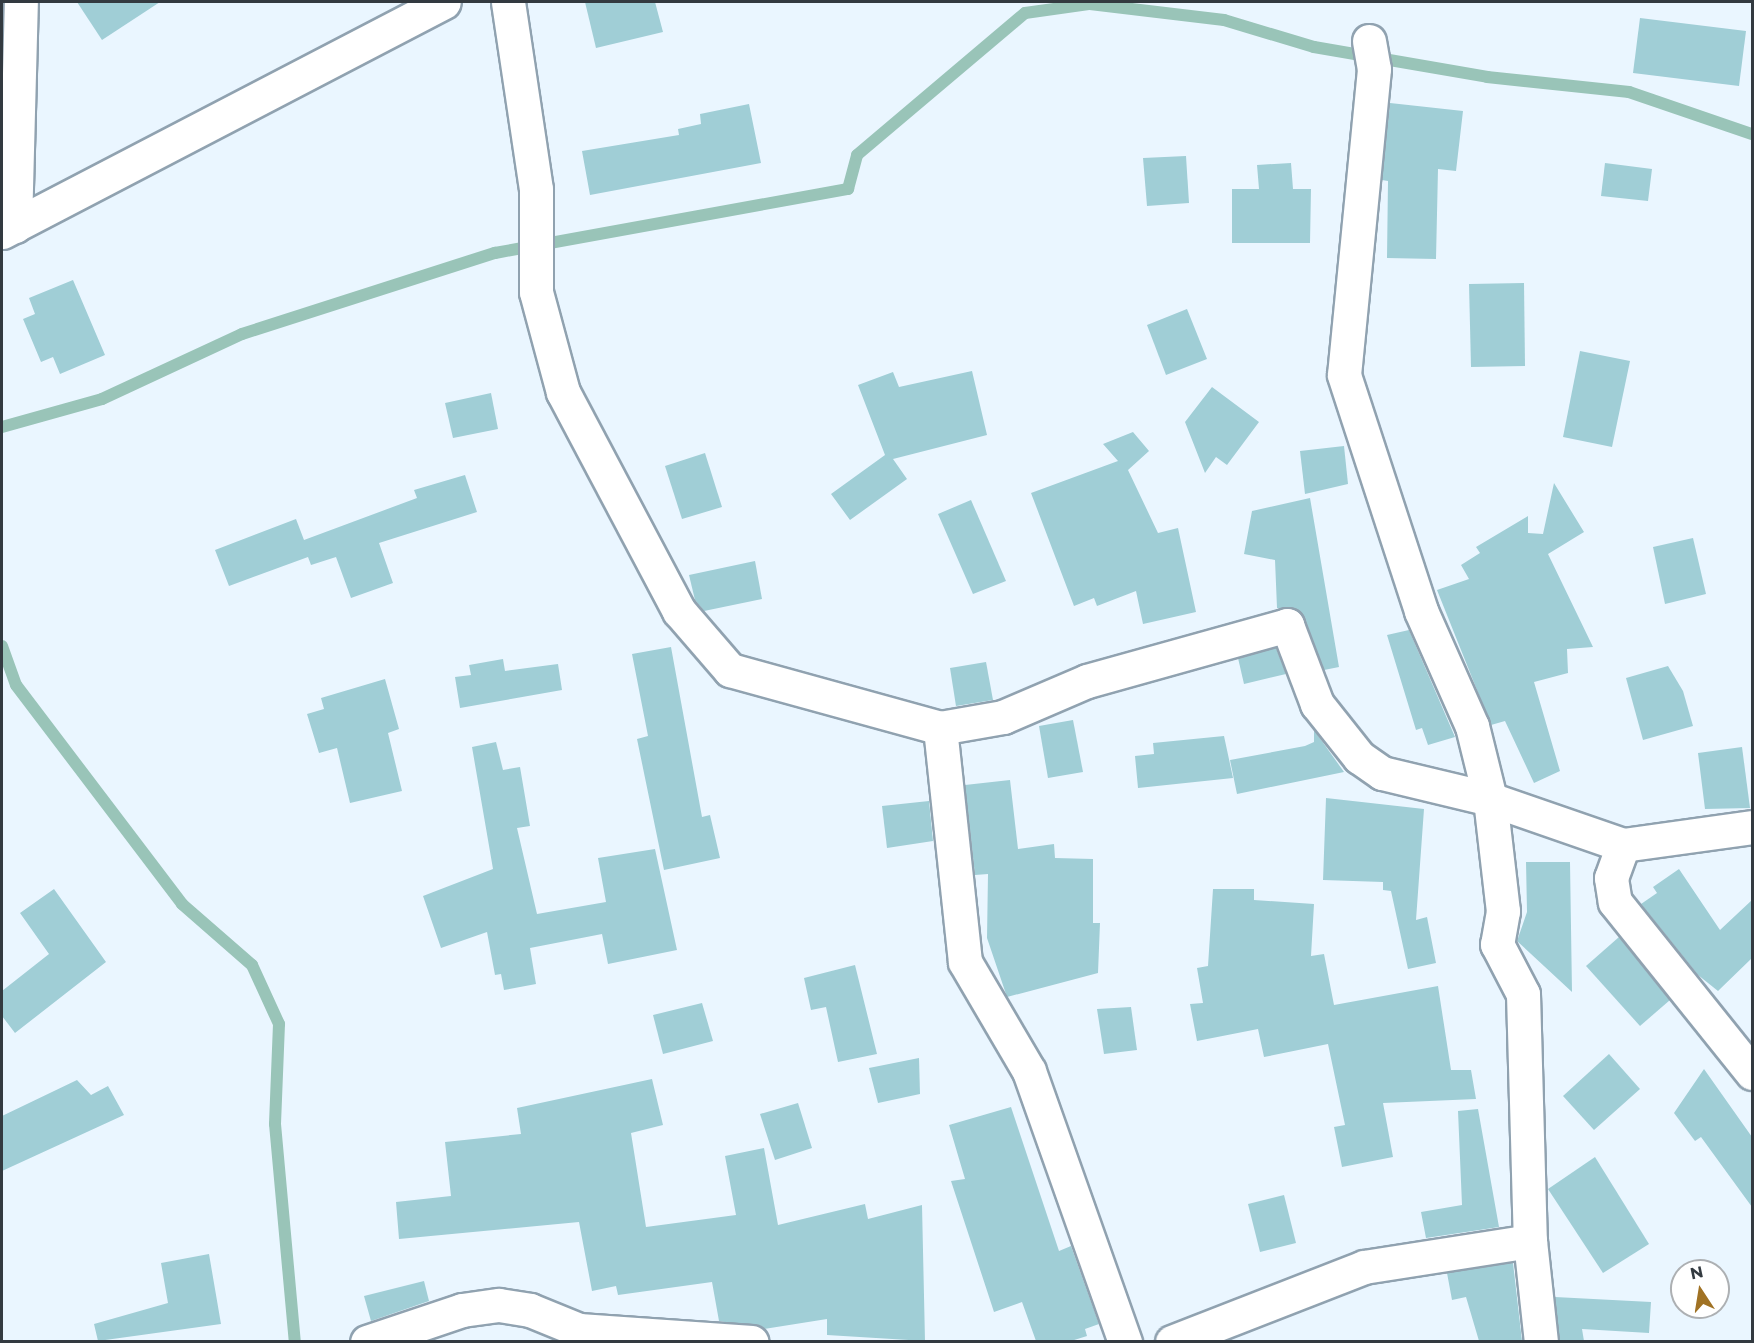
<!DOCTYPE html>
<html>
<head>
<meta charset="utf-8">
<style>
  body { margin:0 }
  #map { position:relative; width:1754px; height:1343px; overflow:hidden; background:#eaf6ff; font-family:Montserrat,sans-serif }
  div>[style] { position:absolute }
  .stream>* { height:12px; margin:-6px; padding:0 6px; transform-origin:6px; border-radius:6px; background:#99c4b8 }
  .building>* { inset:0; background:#a0ced6 }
  .roads { filter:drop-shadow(2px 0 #90a2b0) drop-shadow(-2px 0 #90a2b0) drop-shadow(0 2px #90a2b0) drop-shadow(0 -2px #90a2b0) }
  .minor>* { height:33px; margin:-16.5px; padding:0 16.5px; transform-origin:16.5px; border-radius:16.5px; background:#fff }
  span { translate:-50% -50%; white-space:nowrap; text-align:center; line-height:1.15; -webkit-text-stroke:4.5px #fff; paint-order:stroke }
  .frame { position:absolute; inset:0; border:3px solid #333a40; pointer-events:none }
  .north { position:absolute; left:1670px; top:1259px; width:60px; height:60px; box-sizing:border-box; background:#fff; border:2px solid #adb0b3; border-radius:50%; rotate:348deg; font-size:16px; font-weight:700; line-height:24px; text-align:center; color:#333a40 }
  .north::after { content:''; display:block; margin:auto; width:21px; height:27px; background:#a07224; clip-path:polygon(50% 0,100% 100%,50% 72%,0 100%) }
</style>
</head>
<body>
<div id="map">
  <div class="stream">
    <i style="left:2px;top:427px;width:104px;rotate:-15.6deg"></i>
    <i style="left:102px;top:399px;width:154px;rotate:-24.9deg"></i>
    <i style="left:242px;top:334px;width:266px;rotate:-17.8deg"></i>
    <i style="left:495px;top:253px;width:359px;rotate:-10.3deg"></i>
    <i style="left:848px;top:189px;width:35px;rotate:-75deg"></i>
    <i style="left:857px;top:155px;width:220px;rotate:-40.2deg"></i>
    <i style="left:1025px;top:13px;width:66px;rotate:-7.9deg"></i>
    <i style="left:1090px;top:4px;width:135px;rotate:6.8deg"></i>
    <i style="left:1224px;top:20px;width:94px;rotate:16.7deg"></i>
    <i style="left:1314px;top:47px;width:176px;rotate:9.8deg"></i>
    <i style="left:1487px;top:77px;width:143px;rotate:6deg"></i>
    <i style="left:1629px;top:92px;width:130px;rotate:18.9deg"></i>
    <i style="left:2px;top:646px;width:41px;rotate:70.3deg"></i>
    <i style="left:16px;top:685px;width:275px;rotate:52.8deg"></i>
    <i style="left:182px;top:904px;width:93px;rotate:41.1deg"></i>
    <i style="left:252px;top:965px;width:65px;rotate:65.4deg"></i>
    <i style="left:279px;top:1024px;width:100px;rotate:92.3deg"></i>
    <i style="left:275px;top:1124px;width:219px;rotate:84.8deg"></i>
  </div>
  <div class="building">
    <i style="clip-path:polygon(77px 2px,160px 2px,102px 40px)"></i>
    <i style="clip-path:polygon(585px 2px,655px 2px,663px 32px,596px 48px)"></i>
    <i style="clip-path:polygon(1640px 18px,1746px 31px,1739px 86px,1633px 73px)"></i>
    <i style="clip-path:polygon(1390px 103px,1463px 111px,1456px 171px,1438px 169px,1436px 259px,1387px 258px,1388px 181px,1382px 180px)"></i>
    <i style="clip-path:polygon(749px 104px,761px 163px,590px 195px,582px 151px,679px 135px,678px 129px,701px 124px,700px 114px)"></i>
    <i style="clip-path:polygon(1186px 156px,1189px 203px,1147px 206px,1143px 158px)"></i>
    <i style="clip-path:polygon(1291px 163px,1293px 189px,1311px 189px,1310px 243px,1232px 243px,1232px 189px,1259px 189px,1257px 165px)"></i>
    <i style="clip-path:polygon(1605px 163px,1652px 169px,1648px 201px,1601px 196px)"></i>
    <i style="clip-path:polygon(73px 280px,105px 355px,60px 374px,53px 357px,41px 362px,23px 319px,35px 314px,29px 298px)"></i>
    <i style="clip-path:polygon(1524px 283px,1525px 366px,1471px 367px,1469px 284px)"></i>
    <i style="clip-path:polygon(1187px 309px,1207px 359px,1166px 375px,1147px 325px)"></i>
    <i style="clip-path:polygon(1580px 351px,1630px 361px,1612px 447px,1563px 437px)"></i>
    <i style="clip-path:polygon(972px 371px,987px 435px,893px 459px,907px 479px,850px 520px,831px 494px,885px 455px,858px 385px,893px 372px,899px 387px)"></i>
    <i style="clip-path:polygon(1212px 387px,1259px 422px,1227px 465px,1216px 457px,1205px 473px,1185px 422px)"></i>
    <i style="clip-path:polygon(491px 393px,498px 429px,453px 438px,445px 403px)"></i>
    <i style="clip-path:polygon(1133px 432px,1149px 451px,1128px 470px,1158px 533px,1178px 528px,1196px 612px,1143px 624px,1136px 591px,1097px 606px,1094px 598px,1074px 606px,1031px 493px,1118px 461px,1103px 444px)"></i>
    <i style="clip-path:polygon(1344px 446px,1348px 484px,1305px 494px,1300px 451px)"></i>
    <i style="clip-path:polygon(705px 453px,722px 507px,682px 519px,665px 466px)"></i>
    <i style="clip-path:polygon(465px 475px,477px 512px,379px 543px,393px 583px,351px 598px,336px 557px,311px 565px,308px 557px,229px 586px,215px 550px,296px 519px,304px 540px,417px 498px,414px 490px)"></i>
    <i style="clip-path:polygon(1554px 483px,1584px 532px,1548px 554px,1593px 647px,1567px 649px,1568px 673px,1534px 682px,1560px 771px,1534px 783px,1505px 721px,1491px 725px,1437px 590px,1469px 579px,1461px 565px,1480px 553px,1476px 547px,1528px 516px,1528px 533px,1543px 534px)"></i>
    <i style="clip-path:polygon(1310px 498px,1339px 667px,1324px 670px,1300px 611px,1277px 608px,1275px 560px,1244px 554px,1252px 511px)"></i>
    <i style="clip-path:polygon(971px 500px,1006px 581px,973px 594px,938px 514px)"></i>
    <i style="clip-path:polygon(1693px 538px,1706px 594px,1665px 604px,1653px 547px)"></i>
    <i style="clip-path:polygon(755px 561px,762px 599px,704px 611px,695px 600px,689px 575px)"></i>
    <i style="clip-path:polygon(1409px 630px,1455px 737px,1428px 745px,1422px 728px,1416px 730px,1387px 635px)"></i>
    <i style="clip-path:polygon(671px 647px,702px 817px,710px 815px,720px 858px,664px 870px,637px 739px,648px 736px,632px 654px)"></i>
    <i style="clip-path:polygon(1276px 648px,1286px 674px,1244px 684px,1238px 658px)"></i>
    <i style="clip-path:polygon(503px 659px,505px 671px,558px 664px,562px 690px,460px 708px,455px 677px,471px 675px,469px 665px)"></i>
    <i style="clip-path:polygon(986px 662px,993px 700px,956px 706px,950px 668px)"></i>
    <i style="clip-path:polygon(1668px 666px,1683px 691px,1693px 726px,1643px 740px,1626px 678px)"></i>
    <i style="clip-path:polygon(385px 679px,399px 729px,388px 733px,402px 791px,350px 803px,337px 748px,319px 753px,307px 714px,324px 709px,321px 698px)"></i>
    <i style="clip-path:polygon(1073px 720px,1083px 772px,1048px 778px,1039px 726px)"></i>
    <i style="clip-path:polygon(1314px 730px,1344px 772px,1237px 794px,1230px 760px,1305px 746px,1314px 742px)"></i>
    <i style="clip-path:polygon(1224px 736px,1233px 778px,1138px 788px,1135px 756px,1154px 754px,1153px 743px)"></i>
    <i style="clip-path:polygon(496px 742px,503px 770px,520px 767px,530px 826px,517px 828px,537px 914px,606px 902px,598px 858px,655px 849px,677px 950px,608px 964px,602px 934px,530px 948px,536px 984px,504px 990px,501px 974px,495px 975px,487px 932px,441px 948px,423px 896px,493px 869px,472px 747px)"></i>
    <i style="clip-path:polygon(1742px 747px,1750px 808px,1705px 809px,1698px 753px)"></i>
    <i style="clip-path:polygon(1010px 780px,1018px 849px,1054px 844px,1055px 858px,1093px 859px,1093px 923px,1100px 923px,1098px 973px,1007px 997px,987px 938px,988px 874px,975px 875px,965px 785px)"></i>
    <i style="clip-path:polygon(1326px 798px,1424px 809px,1416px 920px,1427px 917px,1436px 963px,1408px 969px,1391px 891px,1383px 890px,1383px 882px,1323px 880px)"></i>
    <i style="clip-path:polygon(929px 801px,933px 841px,887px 848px,882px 806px)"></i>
    <i style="clip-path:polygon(1526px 862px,1570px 862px,1572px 992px,1517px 941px,1527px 912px)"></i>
    <i style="clip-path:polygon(1679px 869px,1720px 930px,1752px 900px,1752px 958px,1718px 991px,1698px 975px,1641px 904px,1657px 893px,1653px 887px)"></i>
    <i style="clip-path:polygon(54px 889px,106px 962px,15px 1033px,2px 1016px,2px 991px,49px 954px,20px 913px)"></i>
    <i style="clip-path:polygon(1213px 889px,1254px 889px,1254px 900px,1314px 904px,1311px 956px,1324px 954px,1334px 1005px,1438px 986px,1451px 1070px,1471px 1070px,1476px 1099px,1383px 1103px,1393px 1157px,1342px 1167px,1334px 1127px,1345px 1125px,1328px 1044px,1264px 1057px,1258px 1029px,1197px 1041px,1190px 1004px,1203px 1003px,1197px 968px,1208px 966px)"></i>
    <i style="clip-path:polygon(1619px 937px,1670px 1000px,1640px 1026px,1586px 966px)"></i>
    <i style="clip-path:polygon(855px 965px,877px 1054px,838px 1062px,826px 1007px,811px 1010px,804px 978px)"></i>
    <i style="clip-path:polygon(702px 1003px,713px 1041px,663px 1054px,653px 1015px)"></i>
    <i style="clip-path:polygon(1131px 1007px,1137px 1050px,1104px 1054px,1097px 1009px)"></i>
    <i style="clip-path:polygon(1609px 1054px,1640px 1089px,1594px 1130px,1563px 1096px)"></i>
    <i style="clip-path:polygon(919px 1058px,920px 1094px,878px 1103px,869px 1068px)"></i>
    <i style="clip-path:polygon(1704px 1069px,1752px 1137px,1752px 1207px,1701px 1137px,1695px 1141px,1674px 1113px)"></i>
    <i style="clip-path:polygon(652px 1079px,663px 1125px,631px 1133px,646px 1227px,736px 1215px,725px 1156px,764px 1148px,778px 1225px,865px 1204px,868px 1219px,922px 1205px,925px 1341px,827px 1335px,827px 1319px,764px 1329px,719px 1321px,712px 1282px,618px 1295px,616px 1286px,592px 1291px,579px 1222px,399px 1239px,396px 1202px,451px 1196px,445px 1142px,521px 1134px,517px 1108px)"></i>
    <i style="clip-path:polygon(77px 1080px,91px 1095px,108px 1086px,124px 1115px,2px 1171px,2px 1116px)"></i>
    <i style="clip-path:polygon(798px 1103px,812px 1148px,775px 1160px,760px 1114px)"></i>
    <i style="clip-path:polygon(1011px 1107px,1059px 1251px,1071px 1246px,1099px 1324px,1085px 1329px,1087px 1336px,1071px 1341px,1036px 1341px,1022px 1302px,994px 1312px,951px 1181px,965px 1179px,949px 1125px)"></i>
    <i style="clip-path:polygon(1478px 1109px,1499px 1227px,1426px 1238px,1421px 1212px,1462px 1205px,1458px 1111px)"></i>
    <i style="clip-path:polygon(1595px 1157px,1649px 1244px,1603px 1273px,1548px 1189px)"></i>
    <i style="clip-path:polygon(1284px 1195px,1296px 1243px,1260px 1252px,1248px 1204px)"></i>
    <i style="clip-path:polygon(209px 1254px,221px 1324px,98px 1341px,94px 1324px,168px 1303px,161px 1263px)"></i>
    <i style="clip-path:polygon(1513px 1263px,1522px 1341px,1479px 1341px,1466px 1297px,1452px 1300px,1447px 1273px)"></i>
    <i style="clip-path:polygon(424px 1281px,429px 1301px,371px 1321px,364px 1296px)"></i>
    <i style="clip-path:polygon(1555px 1297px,1651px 1302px,1649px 1333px,1582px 1329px,1584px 1341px,1559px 1341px)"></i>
  </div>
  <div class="roads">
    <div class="minor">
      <i style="left:508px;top:2px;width:189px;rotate:81.5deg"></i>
      <i style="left:536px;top:189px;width:103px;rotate:90deg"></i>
      <i style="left:536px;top:292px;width:104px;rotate:74.9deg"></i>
      <i style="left:563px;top:392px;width:248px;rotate:62.1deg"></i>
      <i style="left:679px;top:611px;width:78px;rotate:49.2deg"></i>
      <i style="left:730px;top:670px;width:218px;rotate:15.4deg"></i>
      <i style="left:940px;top:728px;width:64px;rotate:-9.9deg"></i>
      <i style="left:1003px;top:717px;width:91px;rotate:-23.2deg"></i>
      <i style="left:1087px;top:681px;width:208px;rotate:-15.6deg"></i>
      <i style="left:1287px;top:625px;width:85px;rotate:69.2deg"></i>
      <i style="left:1317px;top:704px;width:68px;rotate:51.6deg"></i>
      <i style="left:1359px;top:757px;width:28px;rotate:35deg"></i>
      <i style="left:1382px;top:773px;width:111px;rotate:13.5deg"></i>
      <i style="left:1490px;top:799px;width:141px;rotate:19.1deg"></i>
      <i style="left:1623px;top:845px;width:130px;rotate:-7.9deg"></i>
      <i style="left:1369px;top:41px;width:28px;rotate:80deg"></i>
      <i style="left:1374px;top:69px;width:307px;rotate:95.6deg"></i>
      <i style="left:1344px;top:375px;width:248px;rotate:71.9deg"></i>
      <i style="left:1421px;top:611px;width:126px;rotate:66.1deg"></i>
      <i style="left:1472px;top:726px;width:75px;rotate:76.1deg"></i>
      <i style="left:1490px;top:799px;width:113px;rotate:83.4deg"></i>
      <i style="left:1503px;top:911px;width:34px;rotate:100deg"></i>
      <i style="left:1497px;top:944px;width:56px;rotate:62.5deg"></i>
      <i style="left:1523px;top:994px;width:247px;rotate:88.4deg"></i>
      <i style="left:1530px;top:1241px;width:102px;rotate:83.8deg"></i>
      <i style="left:15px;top:226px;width:224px;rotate:-88.5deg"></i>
      <i style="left:2px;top:232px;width:498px;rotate:-27.5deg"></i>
      <i style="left:940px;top:728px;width:235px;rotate:83.9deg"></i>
      <i style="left:965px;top:962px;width:126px;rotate:59.6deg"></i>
      <i style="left:1029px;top:1071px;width:288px;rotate:70.5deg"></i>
      <i style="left:1623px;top:845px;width:35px;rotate:110deg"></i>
      <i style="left:1611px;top:878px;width:24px;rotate:81deg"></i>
      <i style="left:1615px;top:902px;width:219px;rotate:51.3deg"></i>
      <i style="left:367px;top:1342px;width:100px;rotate:-18.6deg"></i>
      <i style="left:462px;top:1310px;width:37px;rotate:-8deg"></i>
      <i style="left:499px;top:1305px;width:31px;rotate:9deg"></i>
      <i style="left:530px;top:1310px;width:53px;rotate:22.2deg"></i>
      <i style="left:579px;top:1330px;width:173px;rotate:4deg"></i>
      <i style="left:1172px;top:1342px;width:206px;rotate:-21.3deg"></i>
      <i style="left:1364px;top:1267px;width:168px;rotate:-8.9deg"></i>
    </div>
  </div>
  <div class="frame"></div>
  <div class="north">N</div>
</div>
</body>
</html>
